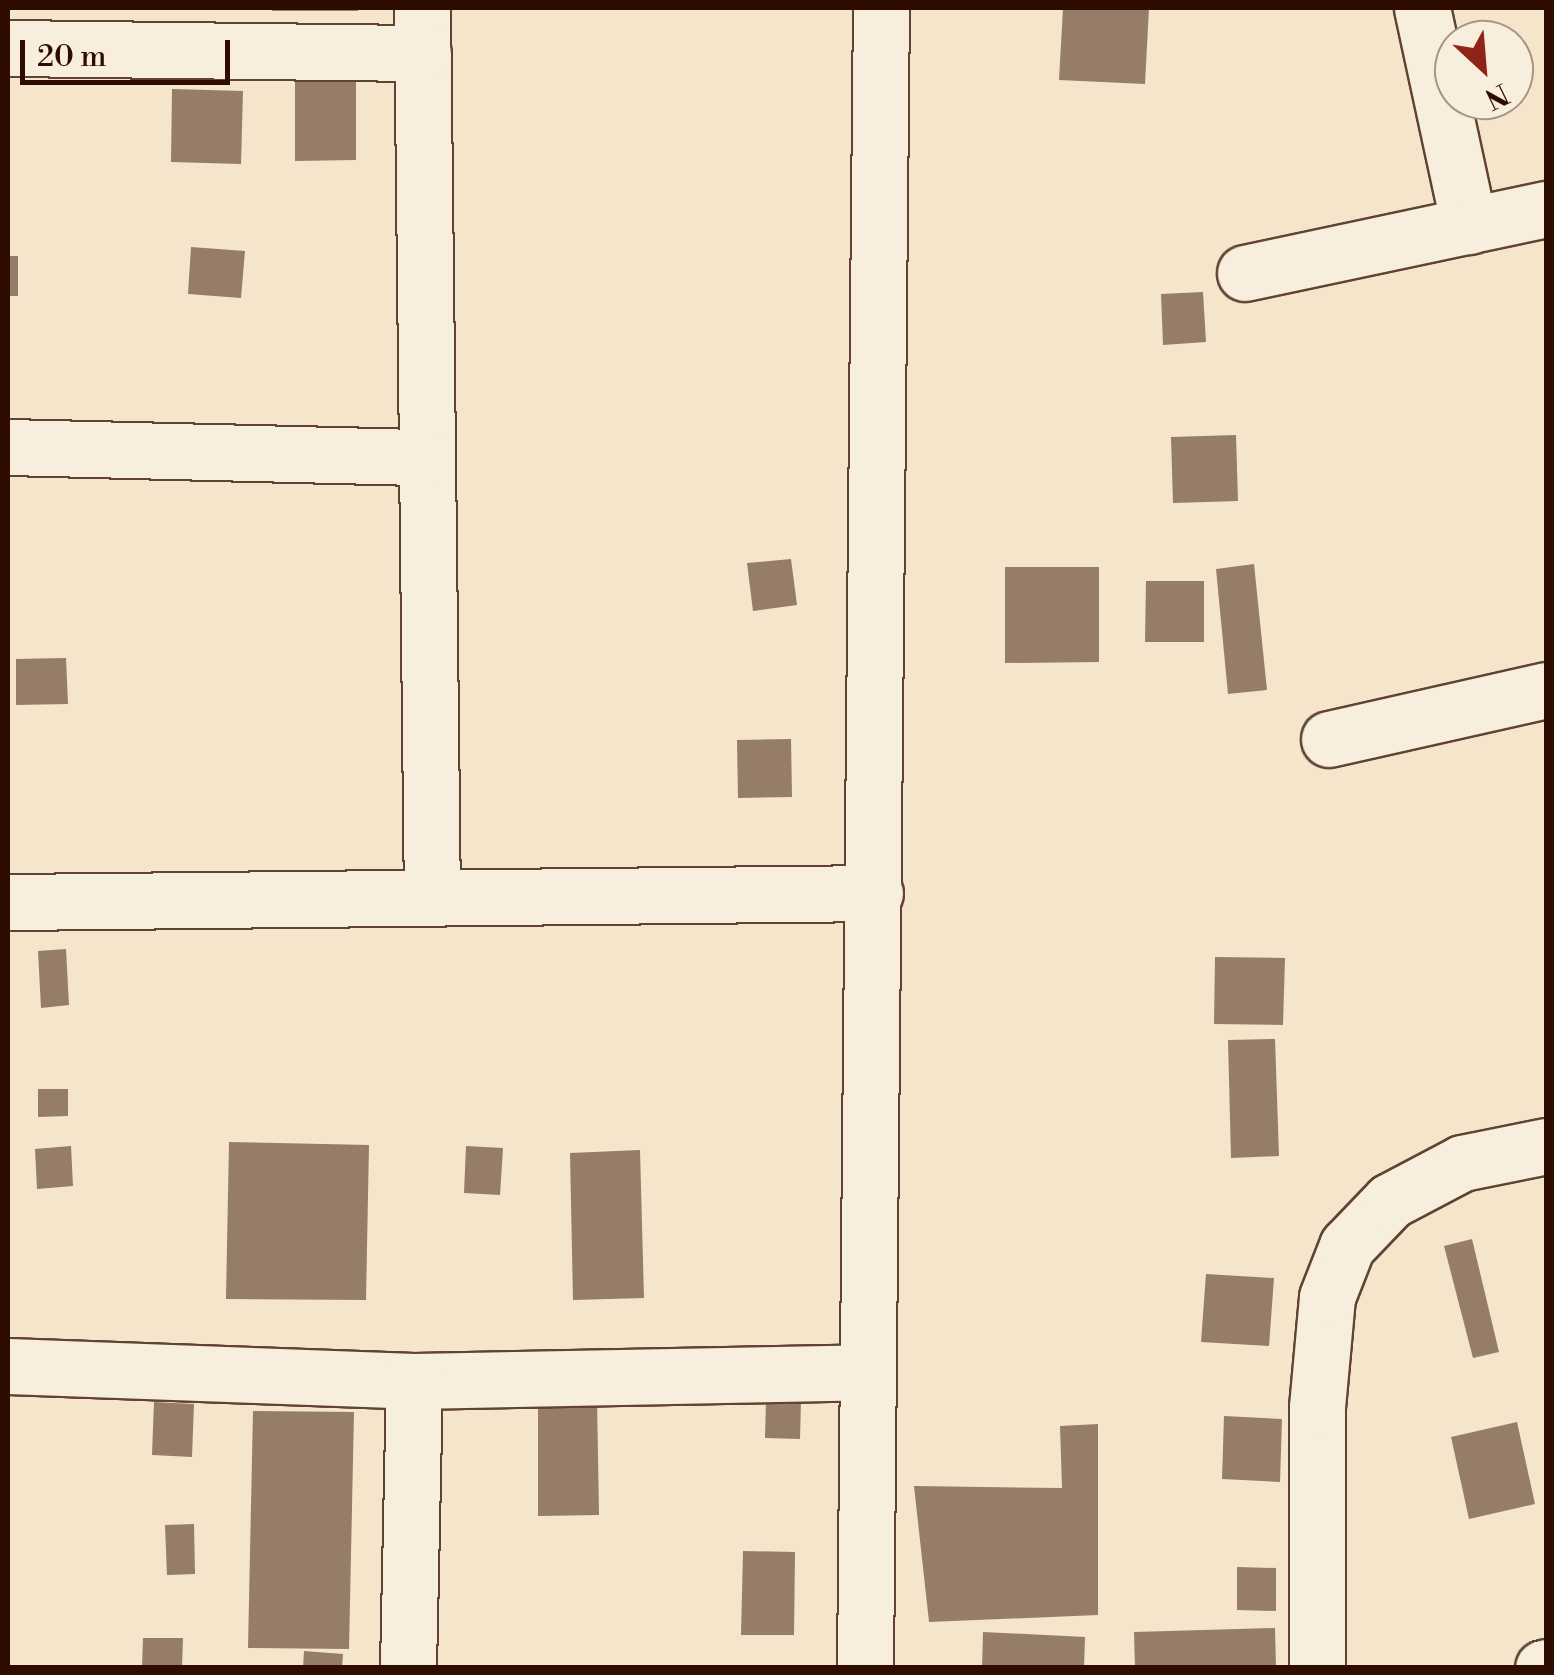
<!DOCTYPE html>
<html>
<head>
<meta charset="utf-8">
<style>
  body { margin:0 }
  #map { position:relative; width:1554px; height:1675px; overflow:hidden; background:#f5e5ca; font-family:"Libre Bodoni",serif }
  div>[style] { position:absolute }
  .building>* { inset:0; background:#957d69 }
  .roads { filter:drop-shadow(2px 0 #604332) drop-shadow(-2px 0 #604332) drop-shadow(0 2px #604332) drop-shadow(0 -2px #604332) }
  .minor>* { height:55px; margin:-27.5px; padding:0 27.5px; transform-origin:27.5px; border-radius:27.5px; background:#f8eedd }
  span { translate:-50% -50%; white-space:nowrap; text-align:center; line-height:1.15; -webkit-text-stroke:8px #f8eedd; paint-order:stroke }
  .frame { position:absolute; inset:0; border:10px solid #2e0d00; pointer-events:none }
  .north { position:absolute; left:1434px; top:20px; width:100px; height:100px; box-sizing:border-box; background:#f8eedd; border:2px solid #a79485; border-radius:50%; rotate:154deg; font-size:28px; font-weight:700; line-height:40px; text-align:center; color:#2e0d00 }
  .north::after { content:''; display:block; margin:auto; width:35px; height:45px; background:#8f2418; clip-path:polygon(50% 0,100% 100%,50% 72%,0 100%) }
  .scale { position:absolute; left:20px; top:40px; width:210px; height:45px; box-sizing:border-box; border:5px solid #2e0d00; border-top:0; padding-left:12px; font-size:30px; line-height:35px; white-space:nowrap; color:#2e0d00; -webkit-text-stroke:8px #f8eedd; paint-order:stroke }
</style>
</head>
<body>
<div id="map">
  <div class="building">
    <i style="clip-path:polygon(272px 8px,358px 8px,358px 11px,272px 11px)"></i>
    <i style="clip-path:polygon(1063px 8px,1149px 8px,1145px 84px,1059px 80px)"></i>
    <i style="clip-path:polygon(356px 81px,356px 160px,295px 161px,295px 82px)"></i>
    <i style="clip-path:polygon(172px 89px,243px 91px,241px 164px,171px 162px)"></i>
    <i style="clip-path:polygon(191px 247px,245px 251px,241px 298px,188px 294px)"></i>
    <i style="clip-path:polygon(8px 256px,18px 256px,18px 296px,8px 296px)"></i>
    <i style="clip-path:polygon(1203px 292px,1206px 342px,1163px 345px,1161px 294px)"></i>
    <i style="clip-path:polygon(1236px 435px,1238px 501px,1173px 503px,1171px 437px)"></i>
    <i style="clip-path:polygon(791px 559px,797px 605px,753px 611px,747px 563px)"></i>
    <i style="clip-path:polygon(1254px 564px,1267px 690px,1228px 694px,1216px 569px)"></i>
    <i style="clip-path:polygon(1005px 567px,1099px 567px,1099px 662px,1005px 663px)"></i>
    <i style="clip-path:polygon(1146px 581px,1204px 581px,1204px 642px,1145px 642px)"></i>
    <i style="clip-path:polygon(66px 658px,68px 704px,16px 705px,16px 659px)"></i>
    <i style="clip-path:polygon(791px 739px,792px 797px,738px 798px,737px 740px)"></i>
    <i style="clip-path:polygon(66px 949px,69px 1005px,41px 1008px,38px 951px)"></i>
    <i style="clip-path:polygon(1215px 957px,1285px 958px,1283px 1025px,1214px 1024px)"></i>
    <i style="clip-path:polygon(1275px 1039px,1279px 1156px,1231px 1158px,1228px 1040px)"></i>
    <i style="clip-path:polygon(38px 1089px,68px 1089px,68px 1116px,38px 1117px)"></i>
    <i style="clip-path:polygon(229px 1142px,369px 1145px,366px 1300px,226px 1299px)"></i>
    <i style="clip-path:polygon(71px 1146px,73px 1186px,37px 1189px,35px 1149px)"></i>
    <i style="clip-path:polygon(466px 1146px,503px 1148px,500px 1195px,464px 1193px)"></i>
    <i style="clip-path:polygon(640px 1150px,644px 1298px,573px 1300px,570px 1153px)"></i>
    <i style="clip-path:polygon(1472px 1239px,1499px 1352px,1473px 1358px,1444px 1246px)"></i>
    <i style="clip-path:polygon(1206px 1274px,1274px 1278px,1269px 1346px,1201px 1342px)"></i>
    <i style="clip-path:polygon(597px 1398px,599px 1515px,538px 1516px,538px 1399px)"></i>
    <i style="clip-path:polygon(766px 1399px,801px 1400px,800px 1439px,765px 1438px)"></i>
    <i style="clip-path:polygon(154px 1402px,194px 1404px,192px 1457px,152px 1455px)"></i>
    <i style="clip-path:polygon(253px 1411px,354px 1412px,349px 1649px,248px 1648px)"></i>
    <i style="clip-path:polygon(1224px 1416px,1282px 1419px,1280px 1482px,1222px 1479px)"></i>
    <i style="clip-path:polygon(1517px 1422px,1535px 1504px,1469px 1519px,1451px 1437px)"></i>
    <i style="clip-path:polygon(1098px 1424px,1098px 1615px,929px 1622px,914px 1486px,1062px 1488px,1060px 1426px)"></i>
    <i style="clip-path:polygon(194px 1524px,195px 1574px,167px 1575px,165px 1525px)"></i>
    <i style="clip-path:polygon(743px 1551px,795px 1552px,794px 1635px,741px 1635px)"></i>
    <i style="clip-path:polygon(1237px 1567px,1276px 1568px,1276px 1611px,1237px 1610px)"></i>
    <i style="clip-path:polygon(1275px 1628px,1276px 1668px,1135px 1668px,1134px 1632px)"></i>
    <i style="clip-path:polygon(983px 1632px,1085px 1637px,1084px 1668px,982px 1668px)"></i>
    <i style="clip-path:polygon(143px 1638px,183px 1638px,182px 1668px,142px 1668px)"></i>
    <i style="clip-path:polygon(304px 1651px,343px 1654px,342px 1668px,303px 1668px)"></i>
  </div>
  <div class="roads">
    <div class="minor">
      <i style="left:422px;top:8px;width:890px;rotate:89.36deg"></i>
      <i style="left:1422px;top:8px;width:223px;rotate:77.8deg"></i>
      <i style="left:8px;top:48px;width:415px;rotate:0.7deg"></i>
      <i style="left:1245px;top:273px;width:308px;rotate:-12deg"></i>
      <i style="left:8px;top:447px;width:418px;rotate:1.4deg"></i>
      <i style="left:1329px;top:739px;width:222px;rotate:-12.7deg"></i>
      <i style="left:8px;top:902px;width:867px;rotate:-0.59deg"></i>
      <i style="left:8px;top:1366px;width:406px;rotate:2.1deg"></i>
      <i style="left:414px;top:1381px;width:454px;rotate:-1.1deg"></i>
      <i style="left:408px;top:1668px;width:287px;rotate:-88.8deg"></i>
      <i style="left:865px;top:1668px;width:1660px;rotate:-89.45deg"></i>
      <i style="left:1317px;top:1668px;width:261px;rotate:-90deg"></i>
      <i style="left:1317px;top:1407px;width:110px;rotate:-84.8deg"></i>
      <i style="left:1327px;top:1297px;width:55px;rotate:-68.6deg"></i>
      <i style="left:1347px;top:1246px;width:62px;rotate:-46.3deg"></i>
      <i style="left:1390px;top:1201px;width:81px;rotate:-27.8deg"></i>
      <i style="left:1462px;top:1163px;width:86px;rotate:-11.4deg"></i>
      <i style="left:1543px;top:1668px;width:3px;rotate:-18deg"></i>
    </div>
  </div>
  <div class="frame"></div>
  <div class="north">N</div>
  <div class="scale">20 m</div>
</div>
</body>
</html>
